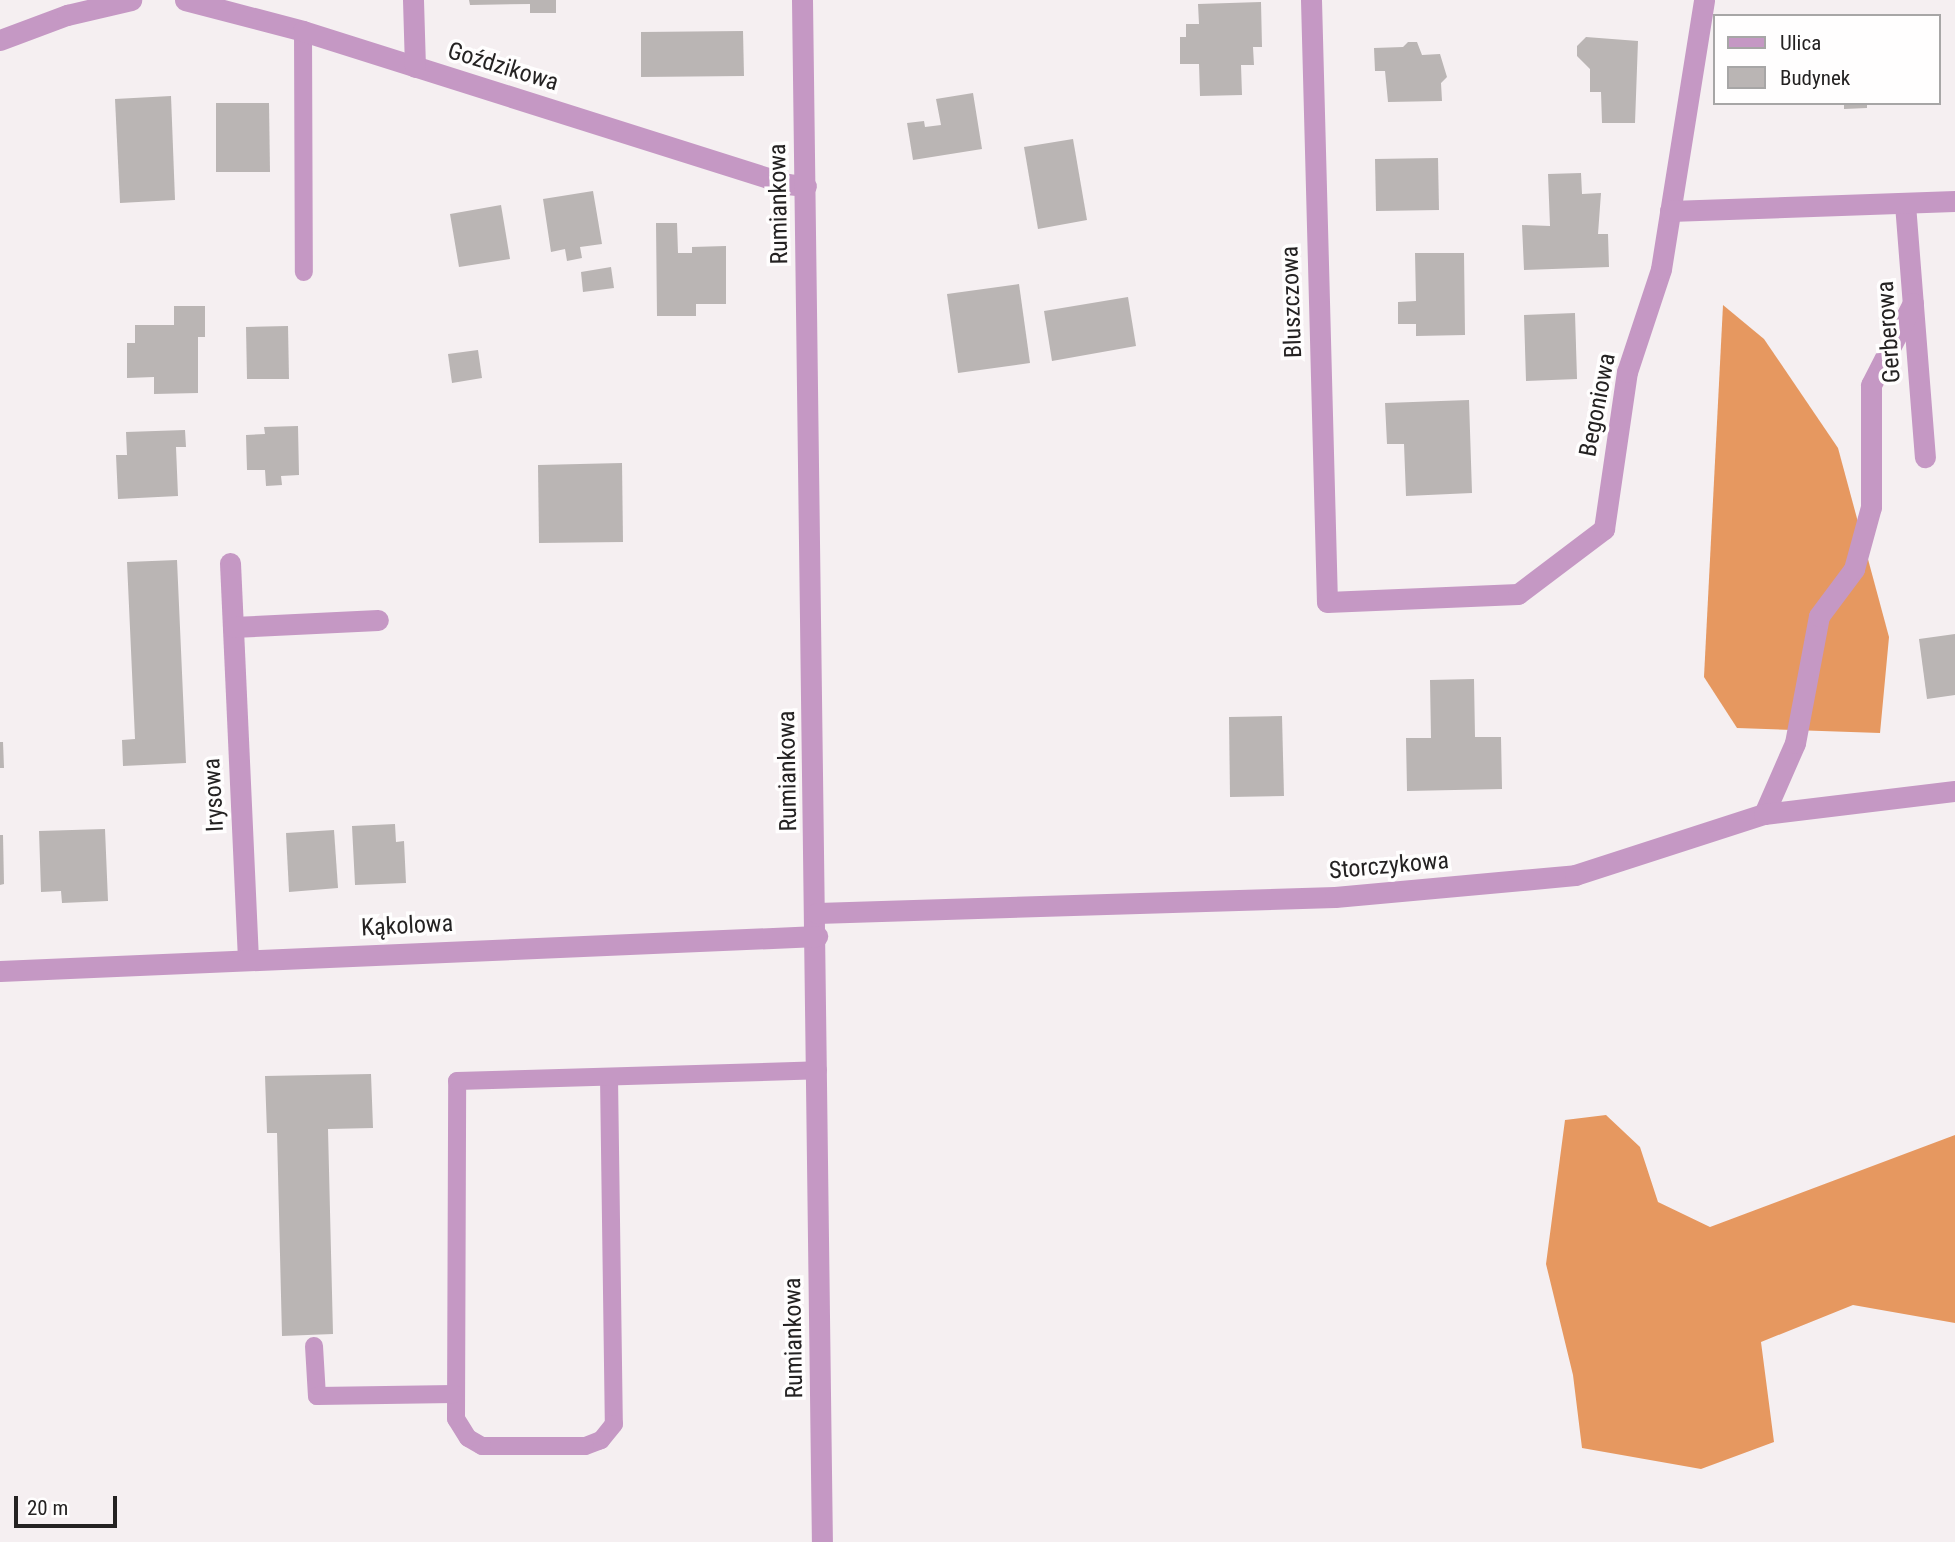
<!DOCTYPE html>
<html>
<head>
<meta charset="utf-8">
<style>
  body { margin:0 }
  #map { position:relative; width:1955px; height:1542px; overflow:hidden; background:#f5eff1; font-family:"Roboto Condensed",sans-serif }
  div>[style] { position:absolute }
  .forest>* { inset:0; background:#e69860 }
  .building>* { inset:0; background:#bab5b4 }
  .lane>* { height:18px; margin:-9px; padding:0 9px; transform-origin:9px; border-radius:9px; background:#c598c4 }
  .street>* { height:21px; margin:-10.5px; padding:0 10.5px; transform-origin:10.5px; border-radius:10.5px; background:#c598c4 }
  span { translate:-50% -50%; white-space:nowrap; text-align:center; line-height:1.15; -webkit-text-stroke:7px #fffefe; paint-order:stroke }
  .street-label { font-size:24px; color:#242222 }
  .legend { position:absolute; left:1713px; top:14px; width:228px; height:91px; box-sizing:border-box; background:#fffefe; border:2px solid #a7a6a6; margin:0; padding:9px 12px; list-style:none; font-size:21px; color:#242222 }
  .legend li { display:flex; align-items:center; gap:14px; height:35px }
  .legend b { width:35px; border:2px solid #a7a6a6 }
  .scale { position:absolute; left:14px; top:1496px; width:103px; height:32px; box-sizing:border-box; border:4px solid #242222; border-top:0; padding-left:9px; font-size:21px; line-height:24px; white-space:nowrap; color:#242222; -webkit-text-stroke:5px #fffefe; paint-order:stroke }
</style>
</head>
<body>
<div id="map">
  <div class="forest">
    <i style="clip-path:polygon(1723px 305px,1764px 339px,1838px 448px,1889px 637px,1880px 733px,1737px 728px,1704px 677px)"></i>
    <i style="clip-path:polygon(1606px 1115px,1640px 1147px,1658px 1202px,1710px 1227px,1955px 1135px,1955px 1323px,1853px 1305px,1761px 1342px,1774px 1442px,1701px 1469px,1582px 1448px,1573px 1375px,1546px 1264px,1565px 1120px)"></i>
  </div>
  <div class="building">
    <i style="clip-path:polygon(469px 0,556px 0,556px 13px,530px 13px,530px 4px,470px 5px)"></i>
    <i style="clip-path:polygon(1261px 2px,1262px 47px,1253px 47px,1254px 65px,1241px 65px,1242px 95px,1200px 96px,1199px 64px,1180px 64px,1180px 37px,1186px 37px,1186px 24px,1199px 24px,1198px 4px)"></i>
    <i style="clip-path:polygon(743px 31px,744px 76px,641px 77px,641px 32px)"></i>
    <i style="clip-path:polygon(1586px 37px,1638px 41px,1635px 123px,1602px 123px,1601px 92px,1590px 92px,1590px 69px,1577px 56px,1577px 46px)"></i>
    <i style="clip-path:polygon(1408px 42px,1417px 42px,1422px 55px,1440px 54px,1447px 77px,1441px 83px,1442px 101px,1388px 102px,1385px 71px,1375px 71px,1374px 48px,1403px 47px)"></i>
    <i style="clip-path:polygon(973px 93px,982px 149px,913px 160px,907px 123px,924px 121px,925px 127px,941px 125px,936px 99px)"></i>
    <i style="clip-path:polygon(171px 96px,175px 200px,120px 203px,115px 99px)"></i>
    <i style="clip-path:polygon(216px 103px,269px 103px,270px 172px,216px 172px)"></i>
    <i style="clip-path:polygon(1844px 103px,1867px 103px,1867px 108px,1844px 109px)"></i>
    <i style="clip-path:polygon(1073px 139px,1087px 220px,1038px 229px,1024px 147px)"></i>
    <i style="clip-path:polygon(1438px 158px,1439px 210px,1376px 211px,1375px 159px)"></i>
    <i style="clip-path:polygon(1581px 173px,1582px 194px,1601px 193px,1598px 234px,1608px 234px,1609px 267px,1524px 270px,1522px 225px,1550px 226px,1548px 174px)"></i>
    <i style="clip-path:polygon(593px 191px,602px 244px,580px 247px,582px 258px,567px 261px,565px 249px,551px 252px,543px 199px)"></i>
    <i style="clip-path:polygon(501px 205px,510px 259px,459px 267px,450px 214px)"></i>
    <i style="clip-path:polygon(656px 223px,677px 223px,678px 253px,692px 253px,692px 247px,726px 246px,726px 304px,696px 304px,696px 316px,657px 316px)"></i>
    <i style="clip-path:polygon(1415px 253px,1464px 253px,1465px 335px,1416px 336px,1416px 324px,1398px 324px,1398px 302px,1416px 301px)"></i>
    <i style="clip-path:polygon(611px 267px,614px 288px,583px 292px,581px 272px)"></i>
    <i style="clip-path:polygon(1019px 284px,1030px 363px,958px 373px,947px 294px)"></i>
    <i style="clip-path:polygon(1128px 297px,1136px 346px,1052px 361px,1044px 311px)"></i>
    <i style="clip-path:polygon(174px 306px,205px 306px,205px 337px,198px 337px,198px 393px,154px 394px,154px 377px,127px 378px,127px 343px,135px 343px,135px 325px,174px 325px)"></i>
    <i style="clip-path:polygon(1575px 313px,1577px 379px,1526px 381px,1524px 315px)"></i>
    <i style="clip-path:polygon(288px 326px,289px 379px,247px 379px,246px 327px)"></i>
    <i style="clip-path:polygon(478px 350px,482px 378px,452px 383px,448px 354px)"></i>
    <i style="clip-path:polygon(1469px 400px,1472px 493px,1406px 496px,1404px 444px,1387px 444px,1385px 403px)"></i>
    <i style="clip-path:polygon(298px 426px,299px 475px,281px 476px,282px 485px,266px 486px,265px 470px,247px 470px,246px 435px,265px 434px,264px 427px)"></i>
    <i style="clip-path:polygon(185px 430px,186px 447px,176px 447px,178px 496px,118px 499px,116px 455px,127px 455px,126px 432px)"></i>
    <i style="clip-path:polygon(622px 463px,623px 542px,539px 543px,538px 465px)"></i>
    <i style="clip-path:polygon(177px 560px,186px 763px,123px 766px,122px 740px,135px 739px,127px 562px)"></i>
    <i style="clip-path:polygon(1955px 634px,1955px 695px,1927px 699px,1919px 639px)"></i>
    <i style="clip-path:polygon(1474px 679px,1475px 737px,1501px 737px,1502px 789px,1407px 791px,1406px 738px,1431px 738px,1430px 680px)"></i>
    <i style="clip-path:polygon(1282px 716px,1284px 796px,1230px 797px,1229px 717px)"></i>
    <i style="clip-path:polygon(0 742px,3px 742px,4px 768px,0 768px)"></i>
    <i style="clip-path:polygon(395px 824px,396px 842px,404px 841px,406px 883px,355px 885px,352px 826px)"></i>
    <i style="clip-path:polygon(105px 829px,108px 901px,62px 903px,61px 891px,41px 892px,39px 831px)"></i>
    <i style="clip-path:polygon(334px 830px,338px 888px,289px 892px,286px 833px)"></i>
    <i style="clip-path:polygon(0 835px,3px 835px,4px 884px,0 885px)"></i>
    <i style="clip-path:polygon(371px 1074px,373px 1128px,328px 1129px,333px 1334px,282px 1336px,277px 1133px,267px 1133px,265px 1076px)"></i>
  </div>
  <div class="lane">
    <i style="left:303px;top:31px;width:241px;rotate:89.8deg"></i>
    <i style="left:609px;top:1077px;width:347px;rotate:89.2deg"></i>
    <i style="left:614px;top:1424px;width:21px;rotate:129deg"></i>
    <i style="left:601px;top:1440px;width:17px;rotate:159deg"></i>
    <i style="left:585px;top:1446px;width:103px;rotate:180deg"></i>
    <i style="left:482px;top:1446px;width:16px;rotate:-150deg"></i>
    <i style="left:468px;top:1438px;width:22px;rotate:-122deg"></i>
    <i style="left:456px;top:1419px;width:338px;rotate:-89.8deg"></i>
    <i style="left:457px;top:1081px;width:361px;rotate:-1.7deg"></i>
    <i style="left:314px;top:1346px;width:50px;rotate:86.6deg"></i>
    <i style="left:317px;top:1396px;width:137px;rotate:-0.8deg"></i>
  </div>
  <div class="street">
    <i style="left:185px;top:0;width:122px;rotate:14.7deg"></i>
    <i style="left:303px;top:31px;width:508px;rotate:17.54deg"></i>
    <i style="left:787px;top:184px;width:19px;rotate:6deg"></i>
    <i style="left:413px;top:0;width:67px;rotate:88.3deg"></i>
    <i style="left:802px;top:0;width:1542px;rotate:89.26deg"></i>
    <i style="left:1311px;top:0;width:602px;rotate:88.48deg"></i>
    <i style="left:1327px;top:602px;width:191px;rotate:-2.4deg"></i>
    <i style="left:1518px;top:594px;width:108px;rotate:-37.1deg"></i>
    <i style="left:1604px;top:529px;width:159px;rotate:-81.7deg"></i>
    <i style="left:1627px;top:372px;width:108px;rotate:-71.7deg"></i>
    <i style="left:1661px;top:269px;width:272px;rotate:-80.9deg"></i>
    <i style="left:0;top:40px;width:72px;rotate:-20.5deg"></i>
    <i style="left:67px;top:15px;width:66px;rotate:-13.2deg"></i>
    <i style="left:1905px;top:204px;width:254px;rotate:85.5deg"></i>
    <i style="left:1670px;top:211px;width:285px;rotate:-2deg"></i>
    <i style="left:230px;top:563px;width:396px;rotate:87.4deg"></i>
    <i style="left:233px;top:627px;width:145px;rotate:-2.8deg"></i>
    <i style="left:1764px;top:814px;width:77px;rotate:-66.4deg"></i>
    <i style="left:1795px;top:743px;width:129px;rotate:-79.3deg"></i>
    <i style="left:1819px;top:616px;width:59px;rotate:-53.3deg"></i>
    <i style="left:1854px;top:569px;width:64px;rotate:-74.7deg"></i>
    <i style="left:1871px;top:507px;width:122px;rotate:-90deg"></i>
    <i style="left:1871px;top:385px;width:92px;rotate:-62.9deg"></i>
    <i style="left:817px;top:913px;width:518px;rotate:-1.77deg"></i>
    <i style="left:1335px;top:897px;width:241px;rotate:-5.2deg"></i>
    <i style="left:1575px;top:875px;width:199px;rotate:-17.9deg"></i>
    <i style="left:1764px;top:814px;width:192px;rotate:-6.9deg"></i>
    <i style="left:0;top:971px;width:818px;rotate:-2.45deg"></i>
  </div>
  <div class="street-label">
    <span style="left:503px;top:67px;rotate:17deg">Goździkowa</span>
    <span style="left:779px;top:204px;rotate:-91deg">Rumiankowa</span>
    <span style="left:1292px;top:302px;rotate:-92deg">Bluszczowa</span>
    <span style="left:1889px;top:332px;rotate:-94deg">Gerberowa</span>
    <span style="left:1598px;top:405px;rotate:-79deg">Begoniowa</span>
    <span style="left:788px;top:771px;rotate:-91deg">Rumiankowa</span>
    <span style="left:214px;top:795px;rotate:-93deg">Irysowa</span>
    <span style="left:1389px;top:866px;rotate:-5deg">Storczykowa</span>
    <span style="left:407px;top:926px;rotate:-3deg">Kąkolowa</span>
    <span style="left:794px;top:1338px;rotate:-91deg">Rumiankowa</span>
  </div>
  <ul class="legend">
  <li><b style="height:9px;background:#c598c4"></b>Ulica</li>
  <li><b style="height:19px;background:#bab5b4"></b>Budynek</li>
  </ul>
  <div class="scale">20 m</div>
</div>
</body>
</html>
